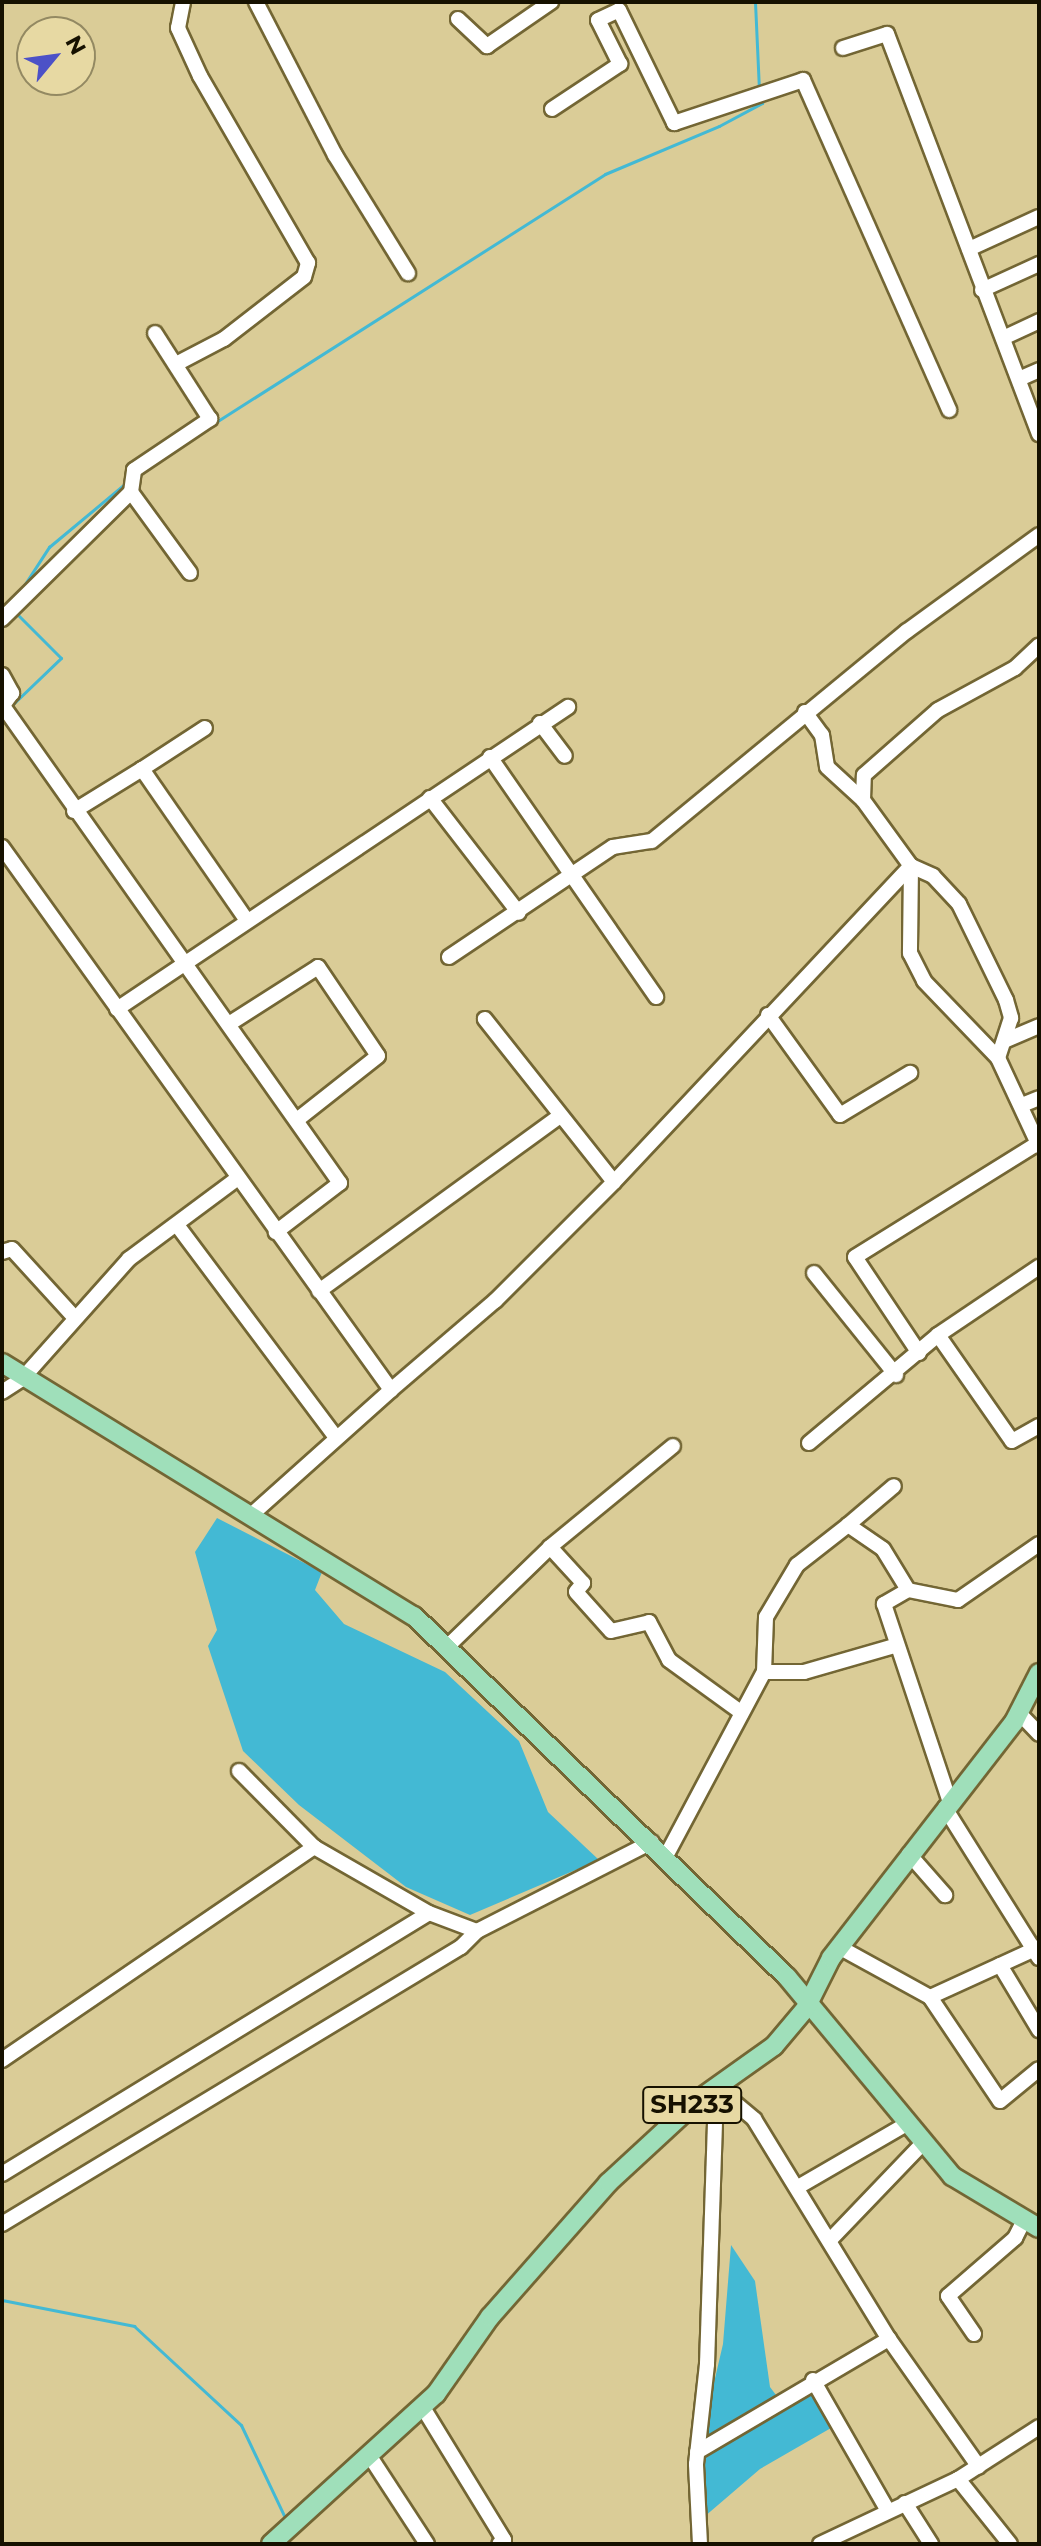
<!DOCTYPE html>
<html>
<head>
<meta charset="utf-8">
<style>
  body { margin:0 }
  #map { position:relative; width:1041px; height:2546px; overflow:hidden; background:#dacc97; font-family:Montserrat,sans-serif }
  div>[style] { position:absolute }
  .water>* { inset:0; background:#43b9d4 }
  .stream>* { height:3px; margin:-1.5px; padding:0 1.5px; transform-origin:1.5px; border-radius:1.5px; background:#43b9d4 }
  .roads { filter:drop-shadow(2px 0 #736634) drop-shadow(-2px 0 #736634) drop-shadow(0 2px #736634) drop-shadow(0 -2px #736634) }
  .minor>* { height:14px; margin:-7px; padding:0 7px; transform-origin:7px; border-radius:7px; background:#fff }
  .major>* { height:18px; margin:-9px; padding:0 9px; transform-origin:9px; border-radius:9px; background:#9fdfba }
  span { translate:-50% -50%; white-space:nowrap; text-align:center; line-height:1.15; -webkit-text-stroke:6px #e7d9a3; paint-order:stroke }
  .shield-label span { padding:2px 6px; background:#e7d9a3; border:2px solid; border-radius:6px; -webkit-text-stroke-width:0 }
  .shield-label { font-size:26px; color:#161100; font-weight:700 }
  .frame { position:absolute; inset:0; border:4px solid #161100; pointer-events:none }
  .north { position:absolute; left:16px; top:16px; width:80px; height:80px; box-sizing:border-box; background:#e7d9a3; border:2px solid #938962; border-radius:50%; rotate:61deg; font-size:22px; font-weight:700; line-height:32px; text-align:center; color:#161100 }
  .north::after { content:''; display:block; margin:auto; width:28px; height:36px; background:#4c51c7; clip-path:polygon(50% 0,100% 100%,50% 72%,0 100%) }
</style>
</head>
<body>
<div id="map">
  <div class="water">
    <i style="clip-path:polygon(217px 1518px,322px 1572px,315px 1590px,344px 1624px,445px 1672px,519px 1741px,548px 1812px,599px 1860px,470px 1915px,406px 1887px,299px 1805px,243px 1751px,208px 1646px,217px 1630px,195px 1552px)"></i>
    <i style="clip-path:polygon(731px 2245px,755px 2281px,770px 2387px,785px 2407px,811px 2392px,831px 2428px,760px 2469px,704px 2517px,706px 2417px,723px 2344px)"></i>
  </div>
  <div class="stream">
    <i style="left:755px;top:2px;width:88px;rotate:87.4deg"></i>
    <i style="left:216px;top:422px;width:461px;rotate:-32.5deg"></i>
    <i style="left:605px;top:174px;width:124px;rotate:-22.8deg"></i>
    <i style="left:719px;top:126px;width:49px;rotate:-28.1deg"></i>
    <i style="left:762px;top:103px;width:6px;rotate:-99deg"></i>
    <i style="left:10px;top:607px;width:72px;rotate:-57deg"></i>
    <i style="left:49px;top:547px;width:102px;rotate:-39.8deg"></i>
    <i style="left:12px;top:705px;width:68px;rotate:-43.8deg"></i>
    <i style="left:61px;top:658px;width:65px;rotate:-135deg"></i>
    <i style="left:2px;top:2300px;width:135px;rotate:11.1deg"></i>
    <i style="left:134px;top:2326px;width:146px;rotate:42.8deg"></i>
    <i style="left:241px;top:2425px;width:107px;rotate:64.6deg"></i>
  </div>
  <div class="roads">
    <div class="minor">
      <i style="left:256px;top:2px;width:172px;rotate:62.7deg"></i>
      <i style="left:335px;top:155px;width:139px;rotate:58.3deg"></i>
      <i style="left:458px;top:19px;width:40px;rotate:43deg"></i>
      <i style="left:487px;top:46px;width:78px;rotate:-34.5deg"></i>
      <i style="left:843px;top:48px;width:46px;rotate:-17.7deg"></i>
      <i style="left:887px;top:34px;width:428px;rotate:69.2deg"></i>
      <i style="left:552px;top:109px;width:82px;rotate:-33.5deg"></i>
      <i style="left:620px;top:64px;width:49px;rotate:-116.6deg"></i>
      <i style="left:598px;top:20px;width:23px;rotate:-25deg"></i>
      <i style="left:619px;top:10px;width:126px;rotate:64deg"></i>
      <i style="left:674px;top:123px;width:136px;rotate:-18.4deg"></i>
      <i style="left:803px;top:80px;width:361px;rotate:66.1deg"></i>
      <i style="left:969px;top:249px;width:77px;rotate:-24.6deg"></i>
      <i style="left:982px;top:290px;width:63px;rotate:-24.5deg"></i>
      <i style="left:1003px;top:338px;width:40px;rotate:-25deg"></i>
      <i style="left:178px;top:363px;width:52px;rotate:-27.6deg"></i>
      <i style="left:224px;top:339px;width:101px;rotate:-37.8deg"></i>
      <i style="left:304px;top:277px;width:15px;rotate:-74deg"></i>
      <i style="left:308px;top:263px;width:216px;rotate:-120deg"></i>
      <i style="left:200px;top:76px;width:53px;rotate:-114.6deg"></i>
      <i style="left:178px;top:28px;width:26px;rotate:-79deg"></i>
      <i style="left:1019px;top:379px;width:22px;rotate:-24deg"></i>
      <i style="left:131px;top:492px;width:100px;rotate:53.9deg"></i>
      <i style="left:2px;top:619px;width:181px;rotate:-44.6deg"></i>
      <i style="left:131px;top:492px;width:22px;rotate:-82deg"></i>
      <i style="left:134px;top:470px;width:92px;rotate:-33.9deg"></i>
      <i style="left:210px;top:419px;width:102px;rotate:-122.6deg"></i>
      <i style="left:2px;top:675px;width:21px;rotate:61deg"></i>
      <i style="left:12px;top:693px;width:17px;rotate:126deg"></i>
      <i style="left:3px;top:706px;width:584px;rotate:54.76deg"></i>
      <i style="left:340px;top:1183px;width:81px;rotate:142.6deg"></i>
      <i style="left:805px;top:712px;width:29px;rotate:54deg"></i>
      <i style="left:822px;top:735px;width:32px;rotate:81deg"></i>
      <i style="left:827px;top:767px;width:49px;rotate:42.5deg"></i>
      <i style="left:863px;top:800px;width:82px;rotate:54deg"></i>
      <i style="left:911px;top:866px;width:87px;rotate:90.7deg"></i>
      <i style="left:910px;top:953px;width:31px;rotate:63deg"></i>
      <i style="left:924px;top:981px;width:107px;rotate:46.1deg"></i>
      <i style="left:998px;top:1058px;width:97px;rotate:65deg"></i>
      <i style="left:540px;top:723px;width:41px;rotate:52.9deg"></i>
      <i style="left:490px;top:757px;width:292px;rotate:55.3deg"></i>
      <i style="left:142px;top:769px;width:75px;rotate:-33.1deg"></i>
      <i style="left:430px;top:798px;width:145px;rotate:52.3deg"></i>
      <i style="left:863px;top:800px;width:25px;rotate:-88deg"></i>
      <i style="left:864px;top:775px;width:98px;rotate:-41.3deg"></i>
      <i style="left:938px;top:710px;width:88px;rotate:-28.6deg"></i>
      <i style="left:1015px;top:668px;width:33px;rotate:-43deg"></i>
      <i style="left:74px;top:811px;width:80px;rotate:-31.7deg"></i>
      <i style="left:142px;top:769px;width:183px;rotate:55.3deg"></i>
      <i style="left:2px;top:847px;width:668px;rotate:54.38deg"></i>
      <i style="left:391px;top:1390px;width:189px;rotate:138.2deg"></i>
      <i style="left:449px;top:957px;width:197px;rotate:-33.9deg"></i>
      <i style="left:613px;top:847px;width:39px;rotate:-9deg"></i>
      <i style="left:652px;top:841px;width:330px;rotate:-39.5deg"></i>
      <i style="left:907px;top:631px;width:163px;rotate:-36deg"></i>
      <i style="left:117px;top:1009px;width:543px;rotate:-33.81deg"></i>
      <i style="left:768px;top:1015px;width:123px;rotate:54.2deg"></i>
      <i style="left:840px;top:1115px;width:82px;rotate:-31deg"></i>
      <i style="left:232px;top:1022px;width:102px;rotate:-32.6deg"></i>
      <i style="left:318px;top:967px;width:107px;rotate:56deg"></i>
      <i style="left:378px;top:1056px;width:103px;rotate:141.7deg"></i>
      <i style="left:1004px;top:1041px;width:38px;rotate:-23deg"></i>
      <i style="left:1022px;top:1105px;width:18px;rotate:-22deg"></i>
      <i style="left:614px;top:1182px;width:434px;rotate:-46.8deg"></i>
      <i style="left:911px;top:866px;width:24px;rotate:24deg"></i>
      <i style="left:933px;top:876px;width:38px;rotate:47deg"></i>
      <i style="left:959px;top:904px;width:107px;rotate:63.9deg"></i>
      <i style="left:1006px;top:1000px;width:19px;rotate:74deg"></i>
      <i style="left:1011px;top:1018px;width:42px;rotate:108deg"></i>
      <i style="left:177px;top:1225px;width:262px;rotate:53.2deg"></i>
      <i style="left:2px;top:1252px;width:10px;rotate:-17deg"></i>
      <i style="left:12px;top:1249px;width:92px;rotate:47.6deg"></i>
      <i style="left:814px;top:1273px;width:131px;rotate:51.2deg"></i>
      <i style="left:319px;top:1291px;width:298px;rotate:-36deg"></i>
      <i style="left:938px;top:1335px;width:129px;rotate:55.1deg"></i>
      <i style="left:1012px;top:1441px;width:31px;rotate:-29deg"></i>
      <i style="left:919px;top:1353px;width:115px;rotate:-123.7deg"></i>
      <i style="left:855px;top:1257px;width:216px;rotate:-31.9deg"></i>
      <i style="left:391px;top:1390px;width:137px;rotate:-40.6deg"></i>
      <i style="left:495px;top:1301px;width:168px;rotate:-45deg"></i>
      <i style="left:614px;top:1182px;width:208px;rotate:-128.4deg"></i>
      <i style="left:2px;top:1392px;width:24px;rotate:-33deg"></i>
      <i style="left:22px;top:1379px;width:161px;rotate:-48.3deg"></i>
      <i style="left:129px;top:1259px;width:136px;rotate:-36.6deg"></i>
      <i style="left:809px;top:1443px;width:168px;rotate:-39.9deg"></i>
      <i style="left:938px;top:1335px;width:122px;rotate:-34deg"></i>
      <i style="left:848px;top:1525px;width:60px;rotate:-40.3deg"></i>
      <i style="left:550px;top:1547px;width:159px;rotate:-39.4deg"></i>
      <i style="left:908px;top:1590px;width:28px;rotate:150deg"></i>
      <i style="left:884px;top:1604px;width:209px;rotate:71.6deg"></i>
      <i style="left:448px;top:1646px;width:142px;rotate:-44.1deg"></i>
      <i style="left:550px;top:1547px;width:49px;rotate:47.5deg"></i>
      <i style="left:583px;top:1583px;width:11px;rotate:128deg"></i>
      <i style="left:576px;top:1592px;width:52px;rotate:48.1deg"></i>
      <i style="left:611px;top:1631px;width:39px;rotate:-13deg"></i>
      <i style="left:649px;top:1622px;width:43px;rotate:62.2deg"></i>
      <i style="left:669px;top:1660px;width:90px;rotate:36deg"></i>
      <i style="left:764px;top:1672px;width:40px"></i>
      <i style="left:804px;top:1672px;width:94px;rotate:-16.1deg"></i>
      <i style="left:1019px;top:1713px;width:29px;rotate:46deg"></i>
      <i style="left:239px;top:1771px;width:107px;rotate:45.4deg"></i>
      <i style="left:314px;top:1847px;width:133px;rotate:29.9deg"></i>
      <i style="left:429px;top:1913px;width:51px;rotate:20.6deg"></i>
      <i style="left:945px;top:1808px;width:177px;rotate:57.9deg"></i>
      <i style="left:909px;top:1854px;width:55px;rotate:48.7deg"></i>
      <i style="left:666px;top:1856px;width:208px;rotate:-62deg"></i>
      <i style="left:764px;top:1672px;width:55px;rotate:-87.9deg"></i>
      <i style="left:766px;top:1617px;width:61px;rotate:-59.2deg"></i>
      <i style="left:797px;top:1565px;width:65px;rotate:-38.1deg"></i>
      <i style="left:848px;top:1525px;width:42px;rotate:34.4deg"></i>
      <i style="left:883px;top:1549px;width:48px;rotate:58.6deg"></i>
      <i style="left:908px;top:1590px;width:51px;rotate:11.3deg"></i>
      <i style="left:958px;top:1600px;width:98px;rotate:-34.7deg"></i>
      <i style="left:839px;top:1947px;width:104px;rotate:28.8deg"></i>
      <i style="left:930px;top:1997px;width:120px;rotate:-24.6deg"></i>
      <i style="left:1000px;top:1965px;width:76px;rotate:59deg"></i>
      <i style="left:930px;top:1997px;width:125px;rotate:56.1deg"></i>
      <i style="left:1000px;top:2101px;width:50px;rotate:-39.4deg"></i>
      <i style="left:2px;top:2060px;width:378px;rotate:-34.3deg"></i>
      <i style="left:716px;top:2087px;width:50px;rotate:40.1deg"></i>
      <i style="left:754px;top:2119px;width:258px;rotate:58.5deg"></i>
      <i style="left:889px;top:2339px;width:156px;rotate:54.9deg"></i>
      <i style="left:2px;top:2174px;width:500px;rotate:-31.43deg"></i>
      <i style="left:798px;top:2187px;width:124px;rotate:-30.1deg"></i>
      <i style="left:2px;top:2224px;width:536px;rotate:-31.11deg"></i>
      <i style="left:461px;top:1947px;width:23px;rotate:-45deg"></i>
      <i style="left:477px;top:1931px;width:196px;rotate:-27deg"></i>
      <i style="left:832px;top:2238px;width:130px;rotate:-46.2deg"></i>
      <i style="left:974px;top:2334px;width:46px;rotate:-124.4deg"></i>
      <i style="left:948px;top:2296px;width:89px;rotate:-40.9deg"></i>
      <i style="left:1015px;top:2238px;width:22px;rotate:-63deg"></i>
      <i style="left:813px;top:2380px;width:151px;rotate:60.2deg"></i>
      <i style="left:422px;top:2406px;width:157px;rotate:58.5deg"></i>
      <i style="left:504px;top:2540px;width:6px;rotate:141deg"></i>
      <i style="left:697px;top:2452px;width:223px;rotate:-30.5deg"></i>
      <i style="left:369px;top:2455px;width:106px;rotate:56.9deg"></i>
      <i style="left:958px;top:2479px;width:83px;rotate:51.3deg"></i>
      <i style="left:905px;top:2503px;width:49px;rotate:57.6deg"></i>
      <i style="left:700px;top:2544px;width:80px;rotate:-92.9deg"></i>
      <i style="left:696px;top:2464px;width:101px;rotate:-83.7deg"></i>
      <i style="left:707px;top:2364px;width:277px;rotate:-88.1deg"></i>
      <i style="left:820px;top:2544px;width:153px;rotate:-25.2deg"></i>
      <i style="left:958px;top:2479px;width:96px;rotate:-32.7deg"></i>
    </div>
    <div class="major">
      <i style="left:2px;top:1363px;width:483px;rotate:31.6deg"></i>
      <i style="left:414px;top:1616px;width:519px;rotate:44.06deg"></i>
      <i style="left:787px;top:1977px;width:259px;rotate:50.3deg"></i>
      <i style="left:952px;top:2176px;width:101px;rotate:30.9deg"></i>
      <i style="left:271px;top:2544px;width:223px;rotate:-42.3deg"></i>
      <i style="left:436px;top:2394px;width:94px;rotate:-55deg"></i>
      <i style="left:490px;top:2317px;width:179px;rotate:-48.6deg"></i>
      <i style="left:608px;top:2183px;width:122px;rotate:-42.7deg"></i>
      <i style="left:698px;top:2100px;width:93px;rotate:-35.4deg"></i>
      <i style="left:774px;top:2046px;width:50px;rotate:-49.9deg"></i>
      <i style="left:806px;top:2008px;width:56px;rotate:-63.4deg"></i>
      <i style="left:831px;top:1958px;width:299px;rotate:-52.2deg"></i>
      <i style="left:1014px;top:1722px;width:55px;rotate:-63deg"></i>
    </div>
  </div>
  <div class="shield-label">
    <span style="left:692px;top:2105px">SH233</span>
  </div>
  <div class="frame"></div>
  <div class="north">N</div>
</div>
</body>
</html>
